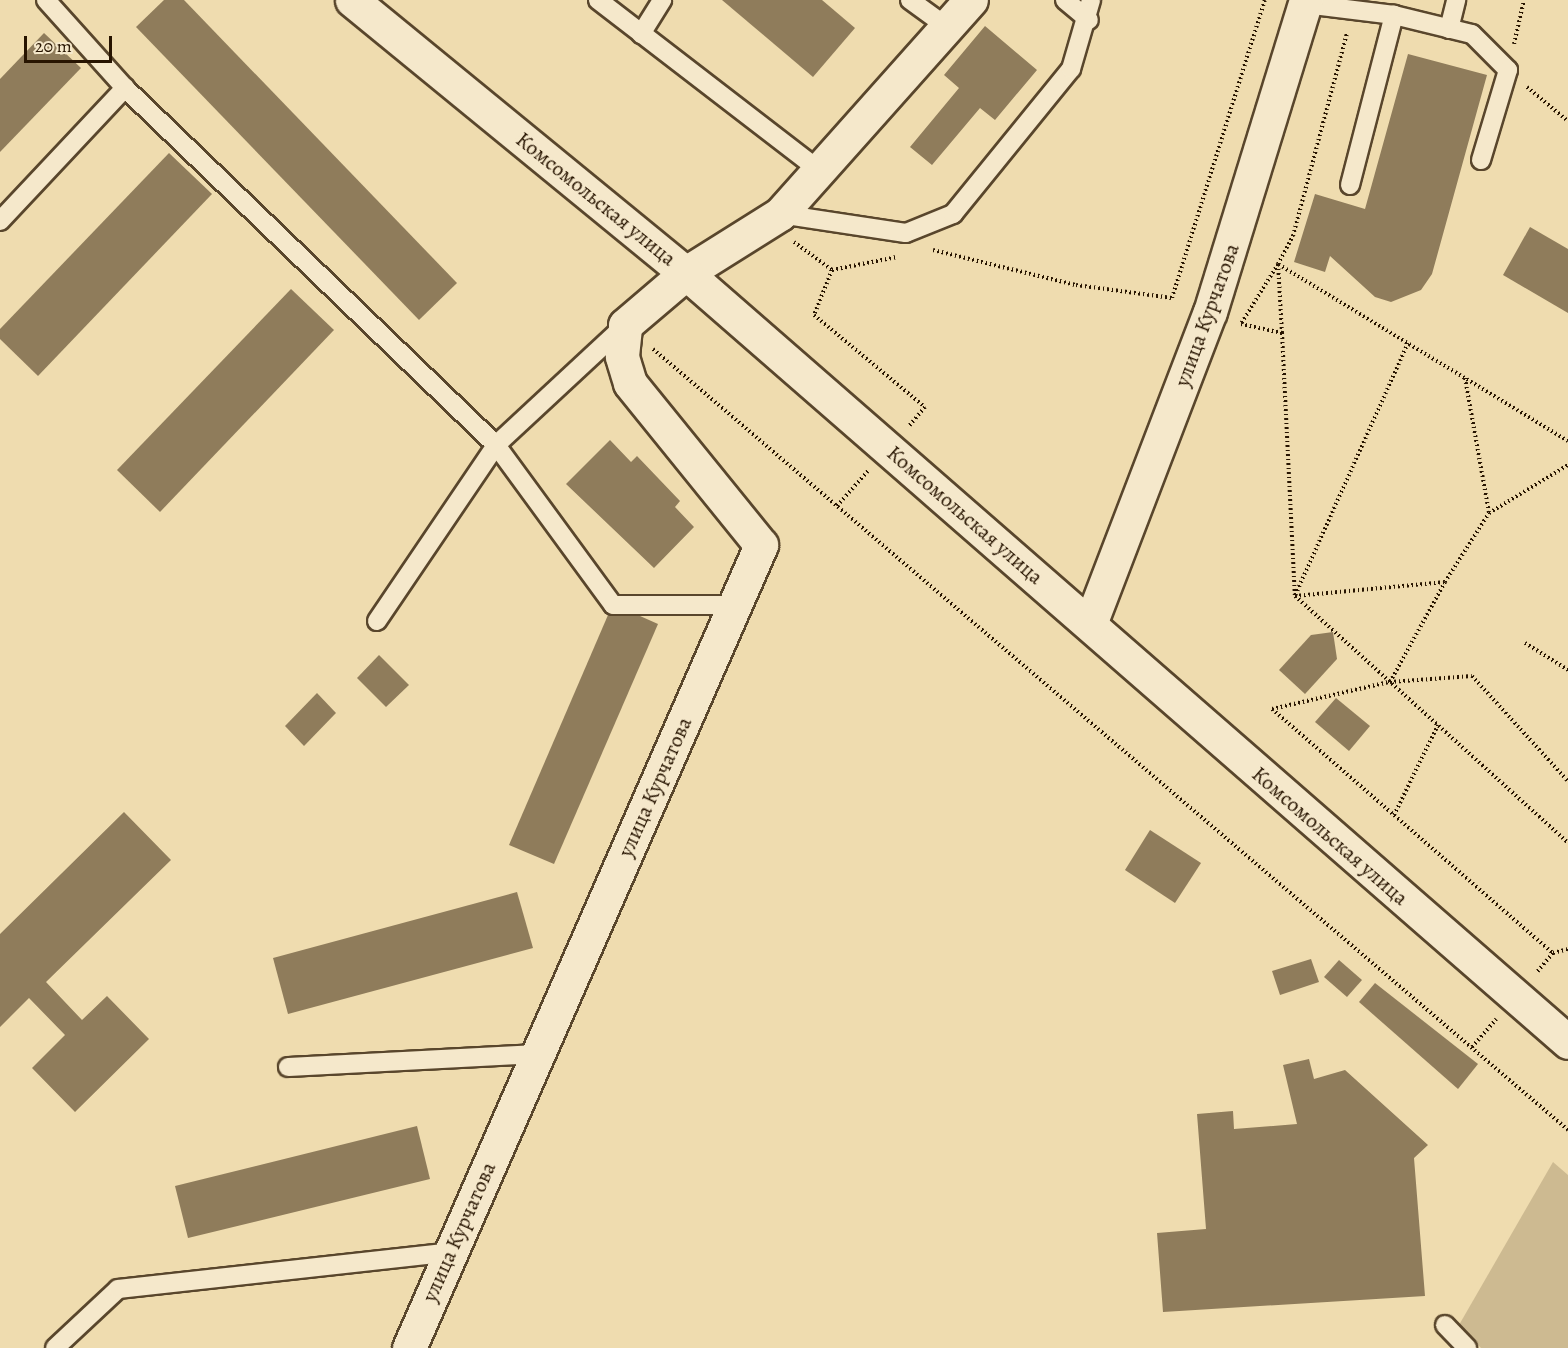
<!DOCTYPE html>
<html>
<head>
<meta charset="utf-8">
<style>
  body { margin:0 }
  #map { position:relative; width:1568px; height:1348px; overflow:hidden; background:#efdcaf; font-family:Alegreya,serif }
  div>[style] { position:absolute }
  .green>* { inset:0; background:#cdba91 }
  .building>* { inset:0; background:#8f7c5b }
  .path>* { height:4px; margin-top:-2px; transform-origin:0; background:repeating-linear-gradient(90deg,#271400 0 1.5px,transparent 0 4.5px) }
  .roads { filter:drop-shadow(2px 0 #59462c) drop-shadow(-2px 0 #59462c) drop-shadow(0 2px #59462c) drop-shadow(0 -2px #59462c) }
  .lane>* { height:18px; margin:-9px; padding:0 9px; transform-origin:9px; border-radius:9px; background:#f5e8cb }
  .street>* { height:33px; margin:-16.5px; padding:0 16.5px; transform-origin:16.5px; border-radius:16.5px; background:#f5e8cb }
  .secondary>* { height:33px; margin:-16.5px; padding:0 16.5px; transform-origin:16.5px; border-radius:16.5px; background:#f5e8cb }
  span { translate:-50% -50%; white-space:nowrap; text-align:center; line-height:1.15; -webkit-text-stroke:4.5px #f5e8cb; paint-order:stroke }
  .street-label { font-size:21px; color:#271400 }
  .scale { position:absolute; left:24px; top:36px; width:88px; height:27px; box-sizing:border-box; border:3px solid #271400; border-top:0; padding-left:8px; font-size:18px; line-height:21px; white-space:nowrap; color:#271400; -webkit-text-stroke:4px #f5e8cb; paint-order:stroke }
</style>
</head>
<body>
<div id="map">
  <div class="green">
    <i style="clip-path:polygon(1553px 1162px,1568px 1175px,1568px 1348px,1481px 1348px,1459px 1325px)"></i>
  </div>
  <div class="building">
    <i style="clip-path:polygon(164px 0,184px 0,457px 283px,419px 320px,136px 27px)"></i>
    <i style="clip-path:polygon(722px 0,822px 0,855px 28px,813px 77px)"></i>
    <i style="clip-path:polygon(985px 26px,1037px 70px,995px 120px,980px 108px,932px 165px,910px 147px,959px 88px,944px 75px)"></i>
    <i style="clip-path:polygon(44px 33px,81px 68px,0 152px,0 79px)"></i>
    <i style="clip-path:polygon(1408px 54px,1487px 75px,1432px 274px,1421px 290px,1391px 302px,1375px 297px,1330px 256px,1325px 272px,1294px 262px,1315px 194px,1365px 209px)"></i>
    <i style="clip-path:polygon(169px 153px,212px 194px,38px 376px,0 339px,0 329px)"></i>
    <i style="clip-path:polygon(1530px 227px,1568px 249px,1568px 313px,1503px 275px)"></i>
    <i style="clip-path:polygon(291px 289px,334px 330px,160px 512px,117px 470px)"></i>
    <i style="clip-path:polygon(610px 440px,631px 462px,637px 456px,680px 501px,675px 507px,694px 527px,654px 568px,566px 484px)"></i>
    <i style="clip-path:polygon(608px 615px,640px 616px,658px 624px,554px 864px,509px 845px)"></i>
    <i style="clip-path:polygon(1333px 632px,1337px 659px,1305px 694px,1279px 670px,1311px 635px)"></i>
    <i style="clip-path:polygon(379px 655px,409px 685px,386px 707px,357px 678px)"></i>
    <i style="clip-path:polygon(317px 693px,336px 713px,304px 746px,285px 726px)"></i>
    <i style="clip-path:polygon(1336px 698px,1370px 726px,1349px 751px,1315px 722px)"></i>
    <i style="clip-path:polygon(124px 812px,171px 860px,46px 982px,82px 1020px,107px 996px,149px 1039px,75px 1112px,32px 1068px,65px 1035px,29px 998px,0 1027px,0 934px)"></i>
    <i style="clip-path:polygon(1150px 830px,1201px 863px,1175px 903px,1125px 870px)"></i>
    <i style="clip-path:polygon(517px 892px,533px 948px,288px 1014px,273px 958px)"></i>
    <i style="clip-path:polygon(1311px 959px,1319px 982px,1280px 995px,1272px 971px)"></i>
    <i style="clip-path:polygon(1339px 960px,1362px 980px,1347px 997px,1324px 977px)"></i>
    <i style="clip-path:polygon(1375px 983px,1478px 1064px,1458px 1089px,1359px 1002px)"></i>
    <i style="clip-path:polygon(1309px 1059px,1314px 1079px,1345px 1070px,1428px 1145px,1414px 1158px,1425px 1296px,1163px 1312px,1157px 1233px,1206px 1229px,1197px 1114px,1233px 1111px,1234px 1129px,1297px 1124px,1283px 1065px)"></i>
    <i style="clip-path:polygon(417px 1126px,430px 1179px,188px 1238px,175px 1186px)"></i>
  </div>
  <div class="path">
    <i style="left:1514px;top:44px;width:45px;rotate:-77.2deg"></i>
    <i style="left:1527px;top:87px;width:53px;rotate:39.7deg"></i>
    <i style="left:794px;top:242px;width:47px;rotate:36.4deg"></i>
    <i style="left:832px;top:270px;width:66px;rotate:-11.3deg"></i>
    <i style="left:933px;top:250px;width:147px;rotate:13.8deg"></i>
    <i style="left:1076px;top:285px;width:97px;rotate:7.7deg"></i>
    <i style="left:1172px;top:298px;width:312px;rotate:-72.7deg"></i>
    <i style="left:832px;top:270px;width:48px;rotate:111.8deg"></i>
    <i style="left:814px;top:315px;width:144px;rotate:39.7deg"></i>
    <i style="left:925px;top:407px;width:25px;rotate:130deg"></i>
    <i style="left:1282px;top:333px;width:69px;rotate:-93.3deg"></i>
    <i style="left:1278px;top:264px;width:32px;rotate:-62deg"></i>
    <i style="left:1293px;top:236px;width:210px;rotate:-75.1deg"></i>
    <i style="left:1408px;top:343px;width:277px;rotate:114.1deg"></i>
    <i style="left:1295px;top:596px;width:151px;rotate:-5.3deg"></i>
    <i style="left:1445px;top:582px;width:114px;rotate:118.8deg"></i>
    <i style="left:1390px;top:682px;width:82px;rotate:-4.2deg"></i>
    <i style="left:1472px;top:676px;width:142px;rotate:47.6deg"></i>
    <i style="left:653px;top:349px;width:1203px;rotate:40.48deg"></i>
    <i style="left:1465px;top:378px;width:137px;rotate:79.9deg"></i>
    <i style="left:1568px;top:441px;width:340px;rotate:-148.6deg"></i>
    <i style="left:1278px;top:264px;width:70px;rotate:121.7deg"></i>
    <i style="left:1241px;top:324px;width:42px;rotate:12.4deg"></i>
    <i style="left:1282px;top:333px;width:263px;rotate:87.2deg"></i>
    <i style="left:1295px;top:596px;width:368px;rotate:42.1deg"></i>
    <i style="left:837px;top:506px;width:47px;rotate:-48.5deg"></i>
    <i style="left:1445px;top:582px;width:82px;rotate:-57.5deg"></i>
    <i style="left:1489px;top:513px;width:92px;rotate:-31.3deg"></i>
    <i style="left:1525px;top:643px;width:51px;rotate:32.1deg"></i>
    <i style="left:1272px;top:709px;width:372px;rotate:41deg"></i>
    <i style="left:1553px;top:953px;width:25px;rotate:130deg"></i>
    <i style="left:1272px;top:709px;width:120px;rotate:-13deg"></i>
    <i style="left:1394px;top:815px;width:100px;rotate:-63.9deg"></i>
    <i style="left:1553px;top:953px;width:16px;rotate:-15deg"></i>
    <i style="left:1472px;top:1047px;width:37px;rotate:-49deg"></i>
  </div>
  <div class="roads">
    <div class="lane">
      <i style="left:46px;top:0;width:118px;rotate:48.1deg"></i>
      <i style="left:598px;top:0;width:279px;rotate:37.6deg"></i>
      <i style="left:910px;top:0;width:46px;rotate:36.1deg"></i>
      <i style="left:1065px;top:0;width:31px;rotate:40deg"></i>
      <i style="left:1305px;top:4px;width:90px;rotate:7deg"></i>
      <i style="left:1394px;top:15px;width:80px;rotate:13.7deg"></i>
      <i style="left:1472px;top:34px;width:51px;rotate:45deg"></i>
      <i style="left:1508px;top:70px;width:94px;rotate:106.7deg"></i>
      <i style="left:1449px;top:29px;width:30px;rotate:-76deg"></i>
      <i style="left:641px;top:34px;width:40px;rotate:-58deg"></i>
      <i style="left:1350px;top:185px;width:176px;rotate:-75.5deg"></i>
      <i style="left:780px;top:214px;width:127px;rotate:8.6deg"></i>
      <i style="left:906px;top:233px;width:51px;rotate:-22deg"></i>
      <i style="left:953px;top:214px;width:187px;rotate:-50.9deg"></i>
      <i style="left:1071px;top:69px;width:72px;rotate:-73.8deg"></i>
      <i style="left:0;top:221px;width:183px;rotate:-46.8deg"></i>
      <i style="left:125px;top:88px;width:515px;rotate:43.9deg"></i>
      <i style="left:496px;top:445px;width:176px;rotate:-42.9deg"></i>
      <i style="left:377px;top:621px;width:212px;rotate:-55.9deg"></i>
      <i style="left:496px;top:445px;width:198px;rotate:53.8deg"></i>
      <i style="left:613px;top:605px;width:121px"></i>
      <i style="left:288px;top:1067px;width:250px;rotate:-3deg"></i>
      <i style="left:1445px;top:1325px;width:32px;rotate:46deg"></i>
      <i style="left:55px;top:1348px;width:86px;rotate:-43.1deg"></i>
      <i style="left:118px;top:1289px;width:335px;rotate:-6.3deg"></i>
    </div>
    <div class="street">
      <i style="left:686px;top:273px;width:111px;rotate:-32.1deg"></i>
      <i style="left:780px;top:214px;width:287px;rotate:-48.3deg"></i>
    </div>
    <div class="secondary">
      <i style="left:352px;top:0;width:431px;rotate:39.3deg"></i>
      <i style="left:686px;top:273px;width:1170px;rotate:41.08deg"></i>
      <i style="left:1090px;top:624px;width:334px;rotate:-69deg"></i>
      <i style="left:1210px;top:312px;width:326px;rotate:-72.9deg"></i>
      <i style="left:409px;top:1348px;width:877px;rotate:-66.33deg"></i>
      <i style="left:761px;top:545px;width:208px;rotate:-129deg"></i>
      <i style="left:630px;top:383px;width:28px;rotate:-107deg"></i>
      <i style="left:622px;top:356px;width:31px;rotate:-84deg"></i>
      <i style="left:625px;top:325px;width:80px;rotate:-40.4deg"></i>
    </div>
  </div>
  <div class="street-label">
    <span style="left:596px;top:199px;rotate:39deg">Комсомольская улица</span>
    <span style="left:1207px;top:315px;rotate:-70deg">улица Курчатова</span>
    <span style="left:965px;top:515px;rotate:41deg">Комсомольская улица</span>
    <span style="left:655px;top:787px;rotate:-66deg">улица Курчатова</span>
    <span style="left:1330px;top:836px;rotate:41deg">Комсомольская улица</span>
    <span style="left:459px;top:1232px;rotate:-66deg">улица Курчатова</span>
  </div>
  <div class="scale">20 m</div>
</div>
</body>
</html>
